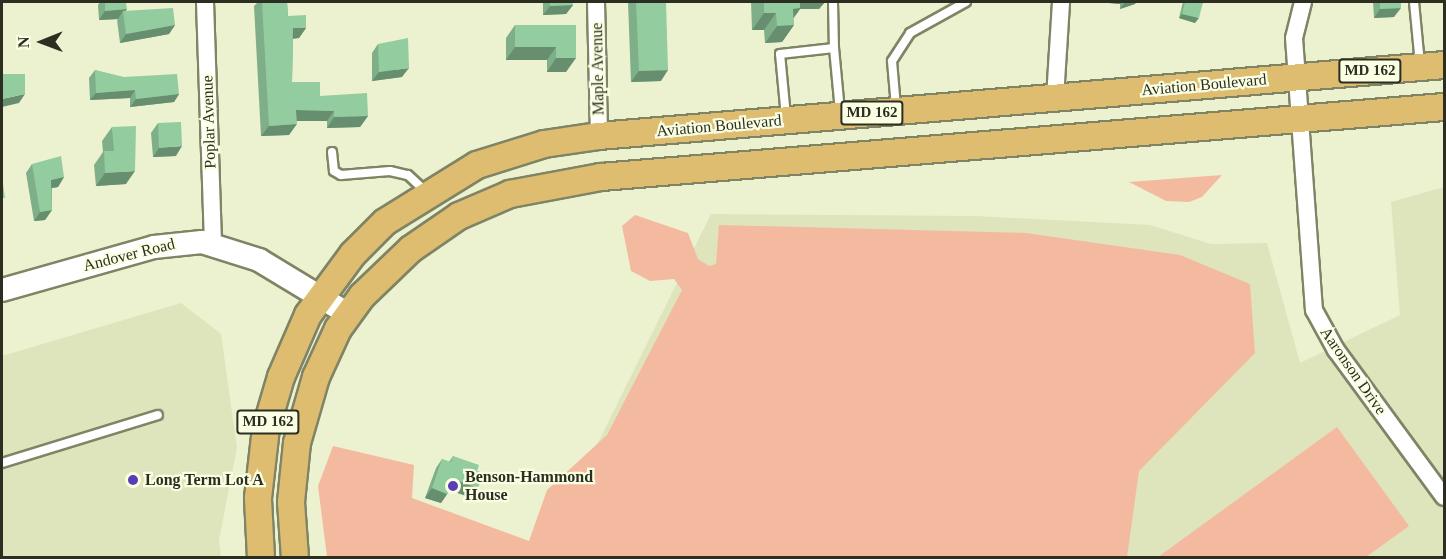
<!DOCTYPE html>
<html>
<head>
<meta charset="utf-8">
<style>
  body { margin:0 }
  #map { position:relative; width:1446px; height:559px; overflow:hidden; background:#ecf2cf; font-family:"Times New Roman",serif }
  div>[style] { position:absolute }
  .built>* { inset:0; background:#dee4bc }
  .green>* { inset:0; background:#f4ba9f }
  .roads { filter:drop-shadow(2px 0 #7f8465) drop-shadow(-2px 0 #7f8465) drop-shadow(0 2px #7f8465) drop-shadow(0 -2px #7f8465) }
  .lane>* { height:8px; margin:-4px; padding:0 4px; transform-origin:4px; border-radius:4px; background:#fff }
  .street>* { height:16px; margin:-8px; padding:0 8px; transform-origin:8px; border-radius:8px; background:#fff }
  .secondary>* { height:22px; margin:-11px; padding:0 11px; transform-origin:11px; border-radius:11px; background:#fff }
  .primary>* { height:26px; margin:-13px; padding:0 13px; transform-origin:13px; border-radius:13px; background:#debd71 }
  .wall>* { inset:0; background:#7eaf88 }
  .shaded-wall>* { inset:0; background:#678f6f }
  .building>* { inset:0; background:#93cc9e }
  .dots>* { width:16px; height:16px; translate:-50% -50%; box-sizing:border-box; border:3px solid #faffe3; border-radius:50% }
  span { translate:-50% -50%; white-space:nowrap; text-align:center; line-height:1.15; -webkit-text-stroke:4.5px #faffe3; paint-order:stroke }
  .shield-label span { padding:2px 4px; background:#faffe3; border:2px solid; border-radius:4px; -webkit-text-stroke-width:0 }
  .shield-label { font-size:15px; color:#2c2e21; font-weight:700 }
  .street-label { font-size:16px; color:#2c2e21 }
  .poi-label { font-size:16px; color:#2c2e21; font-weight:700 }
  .left { translate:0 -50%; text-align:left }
  .frame { position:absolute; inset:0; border:3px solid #2c2e21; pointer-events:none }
  .north { position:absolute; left:12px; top:12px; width:60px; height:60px; -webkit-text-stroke:4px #faffe3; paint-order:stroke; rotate:269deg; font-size:16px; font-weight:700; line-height:24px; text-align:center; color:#2c2e21 }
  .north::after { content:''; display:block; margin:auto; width:21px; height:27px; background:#2c2e21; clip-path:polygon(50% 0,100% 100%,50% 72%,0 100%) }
</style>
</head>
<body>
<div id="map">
  <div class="built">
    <i style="clip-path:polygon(1444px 187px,1444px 557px,541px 558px,711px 214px,976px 216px,1150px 225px,1211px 244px,1267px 243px,1300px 363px,1400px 315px,1391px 202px)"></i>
    <i style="clip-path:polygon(181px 303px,221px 334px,237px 448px,219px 540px,221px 557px,2px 558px,2px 356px)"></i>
  </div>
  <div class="green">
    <i style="clip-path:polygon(1222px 175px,1202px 197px,1189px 202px,1166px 201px,1129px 182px)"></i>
    <i style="clip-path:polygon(635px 215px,688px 233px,698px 259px,709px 266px,716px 264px,719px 225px,1026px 233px,1180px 255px,1250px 284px,1255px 353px,1139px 471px,1127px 557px,327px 557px,318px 486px,333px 446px,414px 465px,412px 498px,529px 541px,547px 490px,607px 435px,682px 290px,674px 279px,650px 281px,631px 271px,622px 226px)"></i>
    <i style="clip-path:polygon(1337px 427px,1409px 526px,1366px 557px,1158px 557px)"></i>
  </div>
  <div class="roads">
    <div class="lane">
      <i style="left:833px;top:2px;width:46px;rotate:88.8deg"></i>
      <i style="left:1414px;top:2px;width:62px;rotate:84.5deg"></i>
      <i style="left:896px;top:107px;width:46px;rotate:-95deg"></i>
      <i style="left:892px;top:61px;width:33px;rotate:-57deg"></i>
      <i style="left:910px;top:33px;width:64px;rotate:-29deg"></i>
      <i style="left:786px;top:117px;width:63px;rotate:-95.4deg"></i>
      <i style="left:780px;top:54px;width:54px;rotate:-6.3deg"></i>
      <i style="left:834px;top:48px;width:64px;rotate:84.6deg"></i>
      <i style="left:332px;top:152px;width:19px;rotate:84deg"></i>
      <i style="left:334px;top:171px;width:8px;rotate:30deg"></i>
      <i style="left:341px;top:175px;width:49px;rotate:-4.7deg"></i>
      <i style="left:390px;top:171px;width:18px;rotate:13deg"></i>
      <i style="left:408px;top:175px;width:25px;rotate:43deg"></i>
      <i style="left:2px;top:463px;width:163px;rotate:-17.1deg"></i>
    </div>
    <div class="street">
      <i style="left:205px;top:2px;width:241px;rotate:88.1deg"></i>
      <i style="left:596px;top:2px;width:134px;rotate:88.7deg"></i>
      <i style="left:1303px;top:2px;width:37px;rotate:104deg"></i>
      <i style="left:1294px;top:38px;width:273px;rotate:85.8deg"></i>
      <i style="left:1314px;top:310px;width:46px;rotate:61.2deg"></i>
      <i style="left:1336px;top:350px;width:182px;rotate:53.7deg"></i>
      <i style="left:1055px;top:98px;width:96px;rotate:-86.4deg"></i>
    </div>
    <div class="secondary">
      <i style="left:2px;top:290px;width:158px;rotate:-15.8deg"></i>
      <i style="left:154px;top:247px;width:48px;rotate:-5.9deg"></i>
      <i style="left:202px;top:242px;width:60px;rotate:17.5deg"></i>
      <i style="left:259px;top:260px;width:104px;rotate:31.2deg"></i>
    </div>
    <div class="primary">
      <i style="left:261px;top:558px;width:60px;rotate:-92.9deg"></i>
      <i style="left:258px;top:498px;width:70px;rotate:-83.5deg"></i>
      <i style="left:266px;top:428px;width:53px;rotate:-73.6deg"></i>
      <i style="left:281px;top:377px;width:68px;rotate:-66.5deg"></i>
      <i style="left:308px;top:315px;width:76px;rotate:-53.6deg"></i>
      <i style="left:353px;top:254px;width:45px;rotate:-45deg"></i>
      <i style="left:385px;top:222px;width:108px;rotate:-31.8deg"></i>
      <i style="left:477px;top:165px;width:70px;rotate:-17.4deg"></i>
      <i style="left:544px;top:144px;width:56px;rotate:-8.3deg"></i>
      <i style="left:599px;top:136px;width:848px;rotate:-4.8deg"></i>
      <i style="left:295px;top:558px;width:56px;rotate:-94.1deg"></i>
      <i style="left:291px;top:502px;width:59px;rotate:-84.2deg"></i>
      <i style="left:297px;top:443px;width:69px;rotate:-73.9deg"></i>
      <i style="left:316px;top:377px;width:53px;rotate:-65.4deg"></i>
      <i style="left:338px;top:329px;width:41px;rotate:-54deg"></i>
      <i style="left:362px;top:296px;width:68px;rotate:-43.8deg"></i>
      <i style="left:411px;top:249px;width:58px;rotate:-34.5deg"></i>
      <i style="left:459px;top:216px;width:56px;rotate:-23.3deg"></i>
      <i style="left:510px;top:194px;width:93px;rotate:-10.6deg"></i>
      <i style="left:601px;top:177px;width:846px;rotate:-4.75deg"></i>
    </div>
  </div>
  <div class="wall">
    <i style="clip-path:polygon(100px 2px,126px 2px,126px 11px,175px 25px,169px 34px,120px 43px,117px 20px,118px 19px,99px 20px,98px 5px)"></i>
    <i style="clip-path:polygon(258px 2px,287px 2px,288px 16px,306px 28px,299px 38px,293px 39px,292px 82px,320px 96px,368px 116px,360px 127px,327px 128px,327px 121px,297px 121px,289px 135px,261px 136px,254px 6px)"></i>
    <i style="clip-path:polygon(543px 2px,572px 2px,573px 5px,566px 14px,543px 15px)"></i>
    <i style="clip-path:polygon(628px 2px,666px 2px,661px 81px,631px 82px)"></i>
    <i style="clip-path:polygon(751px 2px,825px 2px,819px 9px,800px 9px,793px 18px,794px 25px,782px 42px,765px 43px,764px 30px,752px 30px)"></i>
    <i style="clip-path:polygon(1109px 2px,1136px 2px,1135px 4px,1120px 9px,1120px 4px,1109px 3px)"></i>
    <i style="clip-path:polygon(1183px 2px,1203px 2px,1195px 23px,1179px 18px)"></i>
    <i style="clip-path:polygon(1373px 2px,1401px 2px,1394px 17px,1374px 18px)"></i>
    <i style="clip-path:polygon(515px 25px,576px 25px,566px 72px,547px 72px,547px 60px,506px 60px,506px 38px)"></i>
    <i style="clip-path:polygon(378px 44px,402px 77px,372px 81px,372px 53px)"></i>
    <i style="clip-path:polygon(95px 70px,179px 94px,174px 102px,130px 107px,130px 98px,90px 100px,89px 78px)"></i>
    <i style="clip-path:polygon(158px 123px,176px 156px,153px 157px,151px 133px)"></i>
    <i style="clip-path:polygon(112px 127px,126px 184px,96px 186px,94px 165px,103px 152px,102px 141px)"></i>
    <i style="clip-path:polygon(32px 164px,64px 177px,58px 187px,52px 188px,52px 210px,45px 220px,34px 221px,26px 173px)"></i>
    <i style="clip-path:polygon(453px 456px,477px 471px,472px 498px,450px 490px,441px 503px,425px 498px,436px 468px,442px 459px,449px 462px)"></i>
  </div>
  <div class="shaded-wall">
    <i style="clip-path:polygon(794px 2px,825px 2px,819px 9px,800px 9px,789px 25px,794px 25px,782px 42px,765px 43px)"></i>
    <i style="clip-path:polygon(1110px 2px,1122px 2px,1120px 4px,1109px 3px)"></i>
    <i style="clip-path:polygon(1125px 2px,1136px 2px,1135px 4px,1120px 9px)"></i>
    <i style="clip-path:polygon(573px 5px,566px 14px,543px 15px,550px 6px)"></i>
    <i style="clip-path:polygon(1401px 8px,1394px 17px,1374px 18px,1380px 9px)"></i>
    <i style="clip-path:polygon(127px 9px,124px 14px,123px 11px,118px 19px,99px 20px,105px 11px)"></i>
    <i style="clip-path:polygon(764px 13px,776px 13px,764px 30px,752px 30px)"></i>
    <i style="clip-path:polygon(1182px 14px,1199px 18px,1195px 23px,1179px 18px)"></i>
    <i style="clip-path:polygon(175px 25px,169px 34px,120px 43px,126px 34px)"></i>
    <i style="clip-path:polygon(293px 28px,306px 28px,299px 38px,285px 39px)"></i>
    <i style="clip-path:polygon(515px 47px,556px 47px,547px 60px,506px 60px)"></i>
    <i style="clip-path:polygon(556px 58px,576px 58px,566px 72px,547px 72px)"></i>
    <i style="clip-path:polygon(409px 68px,402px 77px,372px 81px,379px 72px)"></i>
    <i style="clip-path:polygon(668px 70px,661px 81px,631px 82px,639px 71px)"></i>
    <i style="clip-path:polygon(135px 90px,130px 98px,90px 100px,96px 93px)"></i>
    <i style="clip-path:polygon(25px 94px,19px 103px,2px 107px,2px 99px)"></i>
    <i style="clip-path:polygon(179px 94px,174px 102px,130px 107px,136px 99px)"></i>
    <i style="clip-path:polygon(296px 110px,334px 111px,327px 121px,289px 121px)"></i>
    <i style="clip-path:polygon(368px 116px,360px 127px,327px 128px,334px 117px)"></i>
    <i style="clip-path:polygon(297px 124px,289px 135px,261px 136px,269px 126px)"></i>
    <i style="clip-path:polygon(182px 146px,176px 156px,153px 157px,159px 148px)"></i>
    <i style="clip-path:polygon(135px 171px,126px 184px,96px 186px,105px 173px)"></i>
    <i style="clip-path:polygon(64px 177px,58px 187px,45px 189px,51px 180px)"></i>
    <i style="clip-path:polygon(52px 210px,45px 220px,34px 221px,40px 212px)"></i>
    <i style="clip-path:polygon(456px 480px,478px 488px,472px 498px,449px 490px)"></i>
    <i style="clip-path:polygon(432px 488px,447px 494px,441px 503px,425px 498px)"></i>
  </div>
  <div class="building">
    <i style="clip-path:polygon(105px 2px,126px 2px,127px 9px,105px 11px)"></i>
    <i style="clip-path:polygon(262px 2px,287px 2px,288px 16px,306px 15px,306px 28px,293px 28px,292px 82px,320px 82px,320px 96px,367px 93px,368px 116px,334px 117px,334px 111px,296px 110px,297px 124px,269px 126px)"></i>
    <i style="clip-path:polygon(550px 2px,572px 2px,573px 5px,550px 6px)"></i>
    <i style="clip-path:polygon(636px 2px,666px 2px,668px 70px,639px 71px)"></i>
    <i style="clip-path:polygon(764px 2px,800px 2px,800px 8px,793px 9px,794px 25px,777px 26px,776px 13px,764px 13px)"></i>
    <i style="clip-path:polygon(1185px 2px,1203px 2px,1199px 18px,1182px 14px)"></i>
    <i style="clip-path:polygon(1380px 2px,1401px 2px,1401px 8px,1380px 9px)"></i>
    <i style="clip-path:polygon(173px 8px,175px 25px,126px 34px,123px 11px)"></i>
    <i style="clip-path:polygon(515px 25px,576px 25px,576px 58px,556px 58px,556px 47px,515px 47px)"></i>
    <i style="clip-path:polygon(408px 38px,409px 68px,379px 72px,378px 44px)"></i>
    <i style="clip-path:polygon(95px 70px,124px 77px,177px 74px,179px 94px,136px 99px,135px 90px,96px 93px)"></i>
    <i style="clip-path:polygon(2px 74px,25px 74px,25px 94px,2px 99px)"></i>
    <i style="clip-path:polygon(181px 122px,182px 146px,159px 148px,158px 123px)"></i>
    <i style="clip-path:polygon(136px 126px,135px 171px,105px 173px,104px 151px,114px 151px,112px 127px)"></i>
    <i style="clip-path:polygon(61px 156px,64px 177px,51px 180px,52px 210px,40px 212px,32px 164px)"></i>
    <i style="clip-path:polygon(2px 177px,5px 198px,2px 198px)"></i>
    <i style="clip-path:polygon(453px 456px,479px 465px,477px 471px,484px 473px,478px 488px,456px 480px,447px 494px,432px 488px,442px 459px,451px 462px)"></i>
  </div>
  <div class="dots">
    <i style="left:133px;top:480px;background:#593db5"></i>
    <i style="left:453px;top:486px;background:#593db5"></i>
  </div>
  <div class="shield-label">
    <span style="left:1370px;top:71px">MD 162</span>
    <span style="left:872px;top:113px">MD 162</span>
    <span style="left:268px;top:422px">MD 162</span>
  </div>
  <div class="street-label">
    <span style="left:598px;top:69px;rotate:-91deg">Maple Avenue</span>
    <span style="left:1204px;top:85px;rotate:-5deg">Aviation Boulevard</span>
    <span style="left:209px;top:122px;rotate:-92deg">Poplar Avenue</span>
    <span style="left:719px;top:126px;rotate:-5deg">Aviation Boulevard</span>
    <span style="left:129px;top:255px;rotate:-14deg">Andover Road</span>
    <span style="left:1353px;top:371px;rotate:55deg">Aaronson Drive</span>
  </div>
  <div class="poi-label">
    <span class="left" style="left:465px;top:486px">Benson-Hammond<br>House</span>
    <span class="left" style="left:145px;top:480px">Long Term Lot A</span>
  </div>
  <div class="frame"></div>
  <div class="north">N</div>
</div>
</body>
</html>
